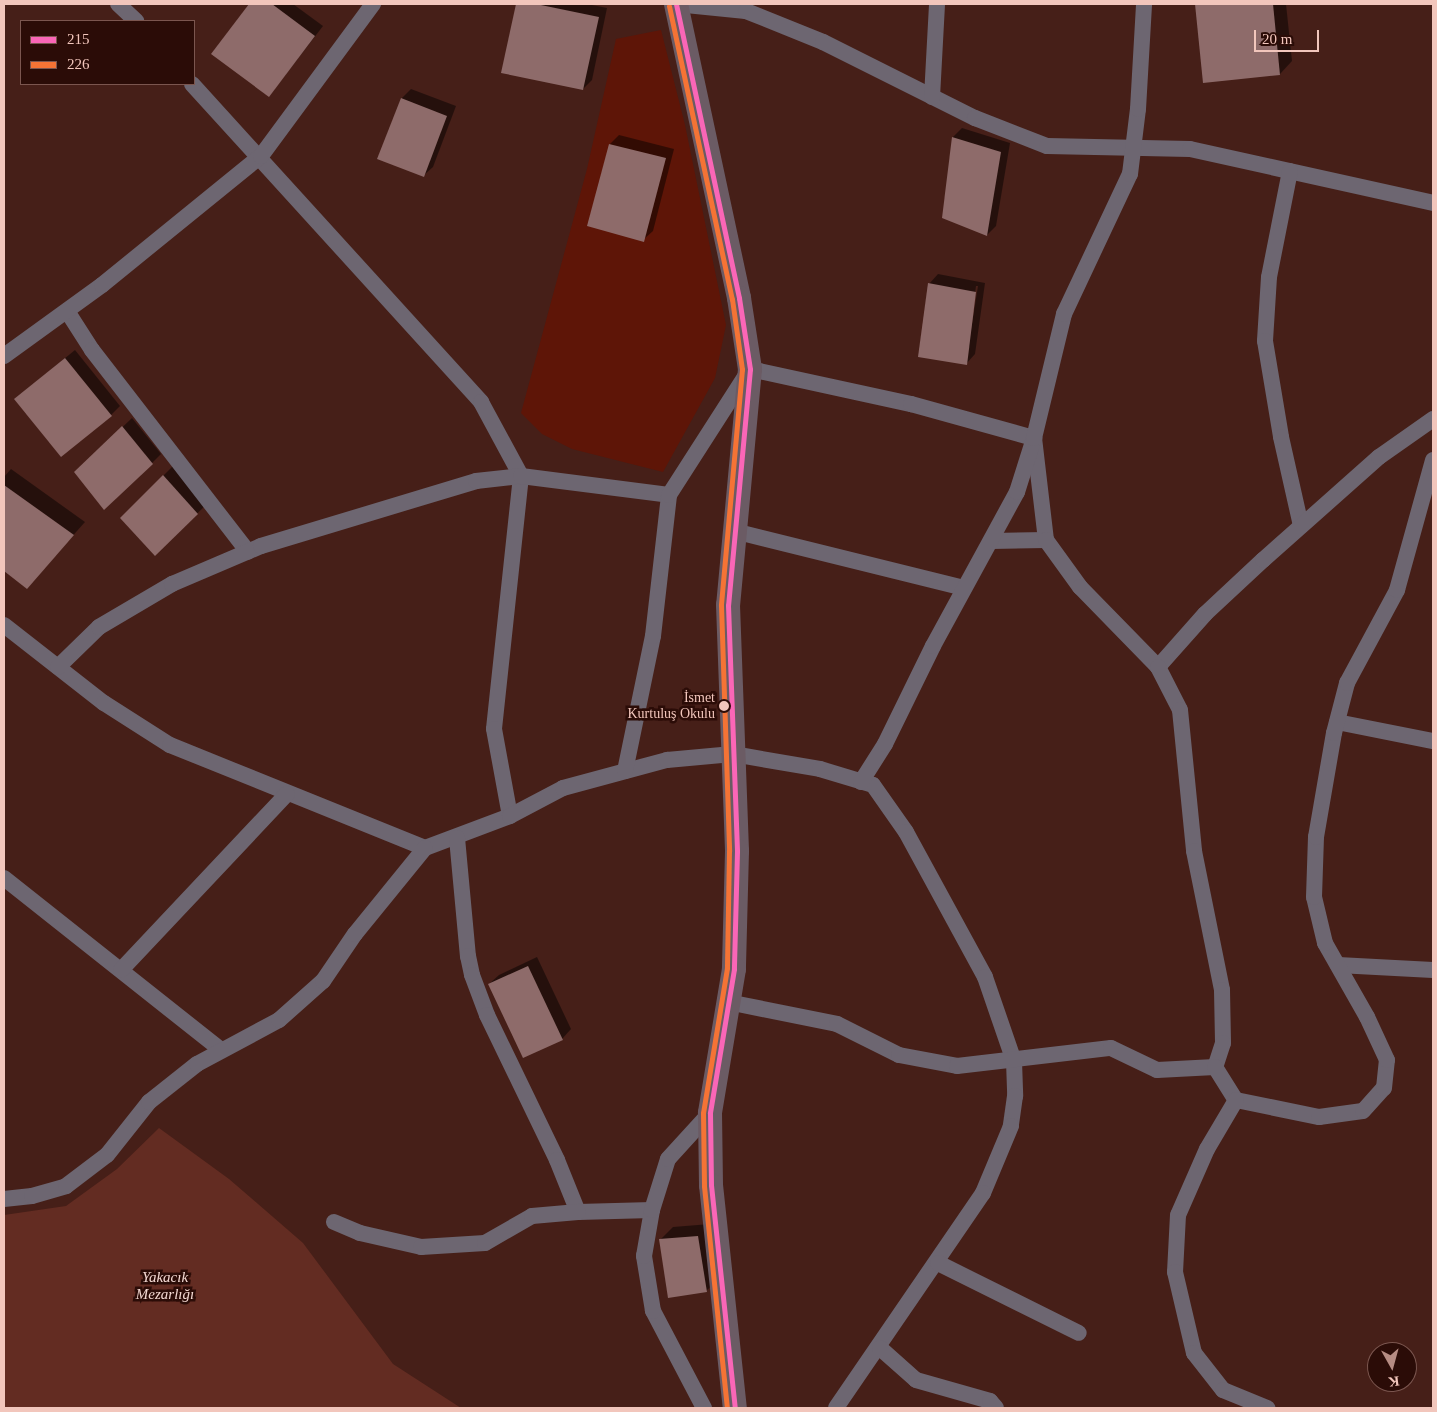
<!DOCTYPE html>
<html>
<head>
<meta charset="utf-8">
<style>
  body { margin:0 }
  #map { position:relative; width:1437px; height:1412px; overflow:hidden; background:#461f18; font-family:Georgia,serif }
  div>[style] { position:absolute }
  .built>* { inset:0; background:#5e1507 }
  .green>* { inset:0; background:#632c22 }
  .shadow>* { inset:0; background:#0007 }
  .building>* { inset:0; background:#8e6b6a }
  .minor>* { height:16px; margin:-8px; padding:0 8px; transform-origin:8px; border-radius:8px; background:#6d6671 }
  .secondary>* { height:24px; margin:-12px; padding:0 12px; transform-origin:12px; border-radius:12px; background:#6b5b64 }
  .bus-1>* { height:5px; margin:-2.5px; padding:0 2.5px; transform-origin:2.5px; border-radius:2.5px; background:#fa66b7 }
  .bus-2>* { height:5px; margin:-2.5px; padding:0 2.5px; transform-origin:2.5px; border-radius:2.5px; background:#f57335 }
  .dots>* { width:14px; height:14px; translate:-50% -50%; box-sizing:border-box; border:2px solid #2b0c07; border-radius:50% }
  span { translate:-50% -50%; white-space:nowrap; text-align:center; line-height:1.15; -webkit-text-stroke:5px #2b0c07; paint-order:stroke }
  .bus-label { font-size:14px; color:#f2c6bc }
  .right { translate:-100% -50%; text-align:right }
  .park-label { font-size:15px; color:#f2d7d1; font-style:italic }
  .frame { position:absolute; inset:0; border:5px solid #f2c6bc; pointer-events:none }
  .legend { position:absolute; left:20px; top:20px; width:175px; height:65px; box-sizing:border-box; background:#2b0c07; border:1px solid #7b564f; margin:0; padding:6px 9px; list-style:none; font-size:15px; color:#f2c6bc }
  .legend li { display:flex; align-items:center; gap:10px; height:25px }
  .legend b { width:25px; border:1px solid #7b564f }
  .north { position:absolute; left:1367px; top:1342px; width:50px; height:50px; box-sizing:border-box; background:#2b0c07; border:1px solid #7b564f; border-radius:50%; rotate:173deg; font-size:14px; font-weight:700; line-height:20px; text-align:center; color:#f2c6bc }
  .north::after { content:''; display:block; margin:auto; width:18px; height:22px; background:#b68c83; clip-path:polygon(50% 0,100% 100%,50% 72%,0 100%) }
  .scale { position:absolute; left:1254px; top:30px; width:65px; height:22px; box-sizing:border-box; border:2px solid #f2c6bc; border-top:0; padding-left:6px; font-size:15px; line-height:18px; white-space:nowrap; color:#f2c6bc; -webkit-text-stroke:4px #2b0c07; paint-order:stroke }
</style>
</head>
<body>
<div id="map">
  <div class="built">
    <i style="clip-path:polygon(661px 30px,685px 125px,726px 325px,715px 378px,663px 472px,572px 449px,542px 434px,521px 413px,587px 169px,616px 39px)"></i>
  </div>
  <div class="green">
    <i style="clip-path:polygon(159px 1128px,229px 1179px,303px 1243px,393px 1364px,461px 1408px,4px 1408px,4px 1215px,66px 1206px,117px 1169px)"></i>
  </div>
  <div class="shadow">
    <i style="clip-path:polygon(251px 4px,293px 4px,323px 26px,269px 96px,213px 54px)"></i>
    <i style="clip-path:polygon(517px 4px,587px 4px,607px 8px,592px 80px,583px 89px,503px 72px)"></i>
    <i style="clip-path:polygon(1196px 4px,1286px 4px,1292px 61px,1280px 74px,1204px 82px)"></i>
    <i style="clip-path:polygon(411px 89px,456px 106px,433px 167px,423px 176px,402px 98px)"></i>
    <i style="clip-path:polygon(962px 128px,1010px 143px,996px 226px,987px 235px,943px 217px,953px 137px)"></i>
    <i style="clip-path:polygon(619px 135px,674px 149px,653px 231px,643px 240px,610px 144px)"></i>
    <i style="clip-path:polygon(evenodd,938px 274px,985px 283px,975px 354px,966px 364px,929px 284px,938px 274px,976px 286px,978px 286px,967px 355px,976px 286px)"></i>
    <i style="clip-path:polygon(75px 350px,120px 406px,111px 415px,15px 399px)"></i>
    <i style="clip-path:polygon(132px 418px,161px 454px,152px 463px,85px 463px)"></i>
    <i style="clip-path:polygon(173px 466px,207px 504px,155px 554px,121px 518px)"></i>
    <i style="clip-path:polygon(11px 469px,85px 522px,27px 587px,4px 570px,4px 477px)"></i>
    <i style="clip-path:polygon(537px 957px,571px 1029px,562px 1039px,489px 984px,499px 975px)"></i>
    <i style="clip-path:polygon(710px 1224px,719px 1279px,706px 1291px,661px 1239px,673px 1227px)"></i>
  </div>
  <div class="building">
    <i style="clip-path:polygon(249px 4px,272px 4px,315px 36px,269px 97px,211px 54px)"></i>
    <i style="clip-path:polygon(516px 4px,536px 4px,599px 17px,583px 90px,501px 73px)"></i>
    <i style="clip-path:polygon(1195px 4px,1273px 4px,1280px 75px,1203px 83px)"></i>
    <i style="clip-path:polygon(401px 98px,447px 116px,424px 177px,377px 159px)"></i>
    <i style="clip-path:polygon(952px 137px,1001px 152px,987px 236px,942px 218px)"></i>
    <i style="clip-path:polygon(609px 144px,666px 158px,644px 242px,587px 226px)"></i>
    <i style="clip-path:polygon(928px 283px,976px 292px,967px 365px,918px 357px)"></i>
    <i style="clip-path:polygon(65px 358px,112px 416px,61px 457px,14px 399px)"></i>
    <i style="clip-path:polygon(122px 426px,153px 464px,104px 510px,74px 472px)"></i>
    <i style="clip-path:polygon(163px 475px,198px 514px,155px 556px,120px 518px)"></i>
    <i style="clip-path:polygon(4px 485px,74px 535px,27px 589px,4px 571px)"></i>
    <i style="clip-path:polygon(528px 966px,563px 1040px,523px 1058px,488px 984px)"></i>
    <i style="clip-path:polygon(698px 1236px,707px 1292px,668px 1298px,659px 1239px)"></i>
  </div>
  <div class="minor">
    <i style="left:118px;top:4px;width:25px;rotate:43deg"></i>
    <i style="left:676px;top:4px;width:70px;rotate:5.7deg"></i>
    <i style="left:746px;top:11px;width:83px;rotate:21.9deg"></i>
    <i style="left:823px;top:42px;width:170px;rotate:26.6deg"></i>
    <i style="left:975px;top:118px;width:77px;rotate:21.3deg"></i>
    <i style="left:1047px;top:146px;width:143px;rotate:1.2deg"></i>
    <i style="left:1190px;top:149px;width:249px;rotate:12.5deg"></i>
    <i style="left:192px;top:84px;width:430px;rotate:47.7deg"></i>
    <i style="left:481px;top:402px;width:84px;rotate:61.6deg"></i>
    <i style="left:521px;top:476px;width:254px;rotate:96.1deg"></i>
    <i style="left:494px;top:729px;width:88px;rotate:79.6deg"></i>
    <i style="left:932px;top:97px;width:93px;rotate:-86.9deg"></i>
    <i style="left:1290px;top:171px;width:108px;rotate:101.2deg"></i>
    <i style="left:1269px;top:277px;width:64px;rotate:93.6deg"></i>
    <i style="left:1265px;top:341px;width:97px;rotate:80.5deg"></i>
    <i style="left:1281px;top:437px;width:91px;rotate:77.3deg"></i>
    <i style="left:67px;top:311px;width:46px;rotate:57.3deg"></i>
    <i style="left:92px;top:350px;width:255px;rotate:52.3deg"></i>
    <i style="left:4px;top:356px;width:121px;rotate:-35.9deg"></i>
    <i style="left:102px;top:285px;width:205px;rotate:-39.1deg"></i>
    <i style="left:261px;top:156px;width:189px;rotate:-53.6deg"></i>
    <i style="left:734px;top:531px;width:237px;rotate:13.9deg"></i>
    <i style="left:991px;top:541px;width:55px;rotate:-1deg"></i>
    <i style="left:4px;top:625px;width:127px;rotate:38deg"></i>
    <i style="left:104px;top:703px;width:78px;rotate:32.5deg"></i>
    <i style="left:170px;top:745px;width:275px;rotate:22deg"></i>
    <i style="left:425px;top:848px;width:91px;rotate:-20.6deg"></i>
    <i style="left:510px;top:816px;width:60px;rotate:-27.8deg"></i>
    <i style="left:563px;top:788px;width:108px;rotate:-15.1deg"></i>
    <i style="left:667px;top:760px;width:66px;rotate:-5.2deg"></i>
    <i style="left:733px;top:754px;width:88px;rotate:9.8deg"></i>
    <i style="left:820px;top:769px;width:55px;rotate:16.8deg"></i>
    <i style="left:873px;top:785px;width:57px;rotate:54.9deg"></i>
    <i style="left:906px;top:832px;width:165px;rotate:61.4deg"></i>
    <i style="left:985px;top:977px;width:89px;rotate:71deg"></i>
    <i style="left:1014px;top:1061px;width:35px;rotate:88deg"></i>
    <i style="left:1015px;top:1096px;width:30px;rotate:98deg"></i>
    <i style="left:1011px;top:1126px;width:73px;rotate:112.7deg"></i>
    <i style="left:983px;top:1193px;width:260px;rotate:124.4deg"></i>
    <i style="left:58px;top:667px;width:57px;rotate:-44.3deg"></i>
    <i style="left:99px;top:627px;width:85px;rotate:-30.5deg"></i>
    <i style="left:172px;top:584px;width:97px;rotate:-23.1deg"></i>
    <i style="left:261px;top:546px;width:225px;rotate:-16.8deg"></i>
    <i style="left:476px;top:481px;width:45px;rotate:-6.3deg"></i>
    <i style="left:521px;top:476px;width:149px;rotate:7.3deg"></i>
    <i style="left:1158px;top:667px;width:71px;rotate:-48.4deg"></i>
    <i style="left:1205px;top:614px;width:79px;rotate:-43deg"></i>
    <i style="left:1263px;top:560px;width:155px;rotate:-41.6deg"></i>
    <i style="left:1379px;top:457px;width:66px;rotate:-35.1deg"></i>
    <i style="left:1337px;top:722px;width:98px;rotate:11.2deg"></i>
    <i style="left:625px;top:771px;width:138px;rotate:-78.3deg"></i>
    <i style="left:653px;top:636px;width:142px;rotate:-83.5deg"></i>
    <i style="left:669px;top:495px;width:150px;rotate:-57.3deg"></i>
    <i style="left:750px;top:369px;width:165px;rotate:12.3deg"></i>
    <i style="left:911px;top:404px;width:128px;rotate:15.5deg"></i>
    <i style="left:1034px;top:438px;width:103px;rotate:83.3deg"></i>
    <i style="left:1046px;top:540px;width:58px;rotate:54.1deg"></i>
    <i style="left:1080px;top:587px;width:112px;rotate:45.7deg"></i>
    <i style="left:1158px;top:667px;width:48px;rotate:62.9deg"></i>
    <i style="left:1180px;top:710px;width:142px;rotate:84.3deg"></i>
    <i style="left:1194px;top:851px;width:142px;rotate:78.6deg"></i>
    <i style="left:1222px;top:990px;width:53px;rotate:88.9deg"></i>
    <i style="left:1223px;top:1043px;width:25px;rotate:108deg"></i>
    <i style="left:861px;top:782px;width:45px;rotate:-57.7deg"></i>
    <i style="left:885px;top:744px;width:109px;rotate:-63.9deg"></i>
    <i style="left:933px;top:646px;width:175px;rotate:-61.4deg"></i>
    <i style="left:1017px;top:492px;width:57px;rotate:-72.5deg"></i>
    <i style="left:1034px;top:438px;width:128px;rotate:-76.4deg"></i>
    <i style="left:1064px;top:314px;width:155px;rotate:-64.8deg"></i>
    <i style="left:1130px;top:174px;width:65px;rotate:-83deg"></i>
    <i style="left:1138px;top:109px;width:105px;rotate:-86.7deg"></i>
    <i style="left:457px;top:838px;width:119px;rotate:84.7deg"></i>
    <i style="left:468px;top:956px;width:19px;rotate:78deg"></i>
    <i style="left:472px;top:975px;width:43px;rotate:69.4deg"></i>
    <i style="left:487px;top:1015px;width:161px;rotate:64.2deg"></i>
    <i style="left:557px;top:1160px;width:56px;rotate:68deg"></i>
    <i style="left:578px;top:1212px;width:74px;rotate:-1.5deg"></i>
    <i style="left:4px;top:878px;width:277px;rotate:38.4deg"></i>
    <i style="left:1338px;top:965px;width:95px;rotate:3deg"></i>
    <i style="left:121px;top:970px;width:242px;rotate:-46.7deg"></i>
    <i style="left:728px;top:1002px;width:111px;rotate:11.4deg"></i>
    <i style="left:837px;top:1024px;width:69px;rotate:26.6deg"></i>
    <i style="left:899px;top:1055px;width:59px;rotate:10.7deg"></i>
    <i style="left:957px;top:1066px;width:155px;rotate:-6.7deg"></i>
    <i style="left:1111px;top:1048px;width:51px;rotate:25.6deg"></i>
    <i style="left:1157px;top:1070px;width:58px;rotate:-3deg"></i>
    <i style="left:1215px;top:1067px;width:39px;rotate:58deg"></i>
    <i style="left:1236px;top:1100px;width:85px;rotate:11.6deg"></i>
    <i style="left:1319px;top:1117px;width:44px;rotate:-7.8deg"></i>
    <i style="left:1363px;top:1111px;width:31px;rotate:-48deg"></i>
    <i style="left:1384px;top:1088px;width:28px;rotate:-84deg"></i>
    <i style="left:1387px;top:1060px;width:47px;rotate:-114.9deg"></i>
    <i style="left:1367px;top:1017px;width:85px;rotate:-119.6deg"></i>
    <i style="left:1325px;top:943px;width:47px;rotate:-103.4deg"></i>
    <i style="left:1314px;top:897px;width:60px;rotate:-88.1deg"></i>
    <i style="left:1316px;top:837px;width:106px;rotate:-80.2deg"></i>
    <i style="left:1334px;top:733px;width:52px;rotate:-75.4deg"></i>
    <i style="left:1347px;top:683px;width:106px;rotate:-61.7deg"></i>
    <i style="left:1397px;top:590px;width:135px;rotate:-74.5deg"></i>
    <i style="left:1236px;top:1100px;width:57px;rotate:120.6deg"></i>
    <i style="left:1207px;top:1149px;width:72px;rotate:113.7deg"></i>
    <i style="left:1178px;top:1215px;width:57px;rotate:93deg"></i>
    <i style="left:1175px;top:1272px;width:83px;rotate:76.8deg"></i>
    <i style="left:1194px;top:1353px;width:47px;rotate:51.9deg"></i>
    <i style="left:1223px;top:1390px;width:48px;rotate:22.2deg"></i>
    <i style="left:4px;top:1199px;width:28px;rotate:-6deg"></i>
    <i style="left:32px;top:1196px;width:35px;rotate:-16deg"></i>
    <i style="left:66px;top:1186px;width:51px;rotate:-37.1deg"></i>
    <i style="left:107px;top:1155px;width:68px;rotate:-51.6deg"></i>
    <i style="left:149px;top:1102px;width:61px;rotate:-38.4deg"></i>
    <i style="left:197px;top:1064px;width:93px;rotate:-28.2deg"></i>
    <i style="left:279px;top:1020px;width:59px;rotate:-41.6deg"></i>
    <i style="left:323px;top:981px;width:57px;rotate:-55.8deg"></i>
    <i style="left:355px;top:934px;width:111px;rotate:-50.9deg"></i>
    <i style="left:334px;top:1222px;width:28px;rotate:23deg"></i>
    <i style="left:360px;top:1233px;width:63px;rotate:12.9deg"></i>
    <i style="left:421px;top:1247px;width:64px;rotate:-3.6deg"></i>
    <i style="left:485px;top:1243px;width:54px;rotate:-29.9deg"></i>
    <i style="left:532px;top:1216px;width:46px;rotate:-5deg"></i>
    <i style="left:938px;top:1263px;width:157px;rotate:26.4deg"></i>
    <i style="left:880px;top:1348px;width:48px;rotate:41.6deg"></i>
    <i style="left:916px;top:1380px;width:77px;rotate:15.8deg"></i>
    <i style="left:990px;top:1401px;width:9px;rotate:49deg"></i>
    <i style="left:704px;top:1408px;width:110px;rotate:-117.7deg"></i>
    <i style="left:653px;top:1311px;width:56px;rotate:-99.3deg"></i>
    <i style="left:644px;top:1256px;width:47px;rotate:-80.1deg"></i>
    <i style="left:652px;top:1210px;width:53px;rotate:-72.6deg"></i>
    <i style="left:668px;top:1159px;width:62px;rotate:-47.6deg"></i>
  </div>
  <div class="secondary">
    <i style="left:676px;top:4px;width:301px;rotate:77.9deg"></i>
    <i style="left:739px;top:298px;width:72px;rotate:81.2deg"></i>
    <i style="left:750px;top:369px;width:237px;rotate:95.3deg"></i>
    <i style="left:728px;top:605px;width:246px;rotate:87.9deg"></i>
    <i style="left:737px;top:851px;width:118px;rotate:91.5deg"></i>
    <i style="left:734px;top:969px;width:146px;rotate:99.5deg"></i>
    <i style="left:710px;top:1113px;width:72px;rotate:89.2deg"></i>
    <i style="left:711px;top:1185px;width:224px;rotate:83.9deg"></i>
  </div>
  <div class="bus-1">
    <i style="left:676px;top:4px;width:301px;rotate:77.9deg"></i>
    <i style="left:739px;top:298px;width:72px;rotate:81.2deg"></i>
    <i style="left:750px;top:369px;width:237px;rotate:95.3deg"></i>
    <i style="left:728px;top:605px;width:246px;rotate:87.9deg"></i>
    <i style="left:737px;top:851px;width:118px;rotate:91.5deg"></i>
    <i style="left:734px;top:969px;width:146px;rotate:99.5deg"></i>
    <i style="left:710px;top:1113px;width:72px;rotate:89.2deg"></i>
    <i style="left:711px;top:1185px;width:224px;rotate:83.9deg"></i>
  </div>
  <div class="bus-2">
    <i style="left:669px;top:6px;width:300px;rotate:77.9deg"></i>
    <i style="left:732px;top:299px;width:71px;rotate:81.9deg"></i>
    <i style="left:742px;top:369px;width:237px;rotate:95.1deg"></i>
    <i style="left:721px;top:605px;width:246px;rotate:88.1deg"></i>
    <i style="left:729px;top:851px;width:117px;rotate:91deg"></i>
    <i style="left:727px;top:968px;width:147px;rotate:99.4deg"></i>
    <i style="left:703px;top:1113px;width:73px;rotate:89.2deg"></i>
    <i style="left:704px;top:1186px;width:223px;rotate:84.1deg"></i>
  </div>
  <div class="dots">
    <i style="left:724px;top:706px;background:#f2c6bc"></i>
  </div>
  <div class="bus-label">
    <span class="right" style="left:715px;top:706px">İsmet<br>Kurtuluş Okulu</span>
  </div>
  <div class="park-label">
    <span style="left:165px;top:1286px">Yakacık<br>Mezarlığı</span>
  </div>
  <div class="frame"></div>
  <ul class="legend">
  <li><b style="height:6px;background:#fa66b7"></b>215</li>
  <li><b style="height:6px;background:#f57335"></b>226</li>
  </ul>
  <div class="north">K</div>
  <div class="scale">20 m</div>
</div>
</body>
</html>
